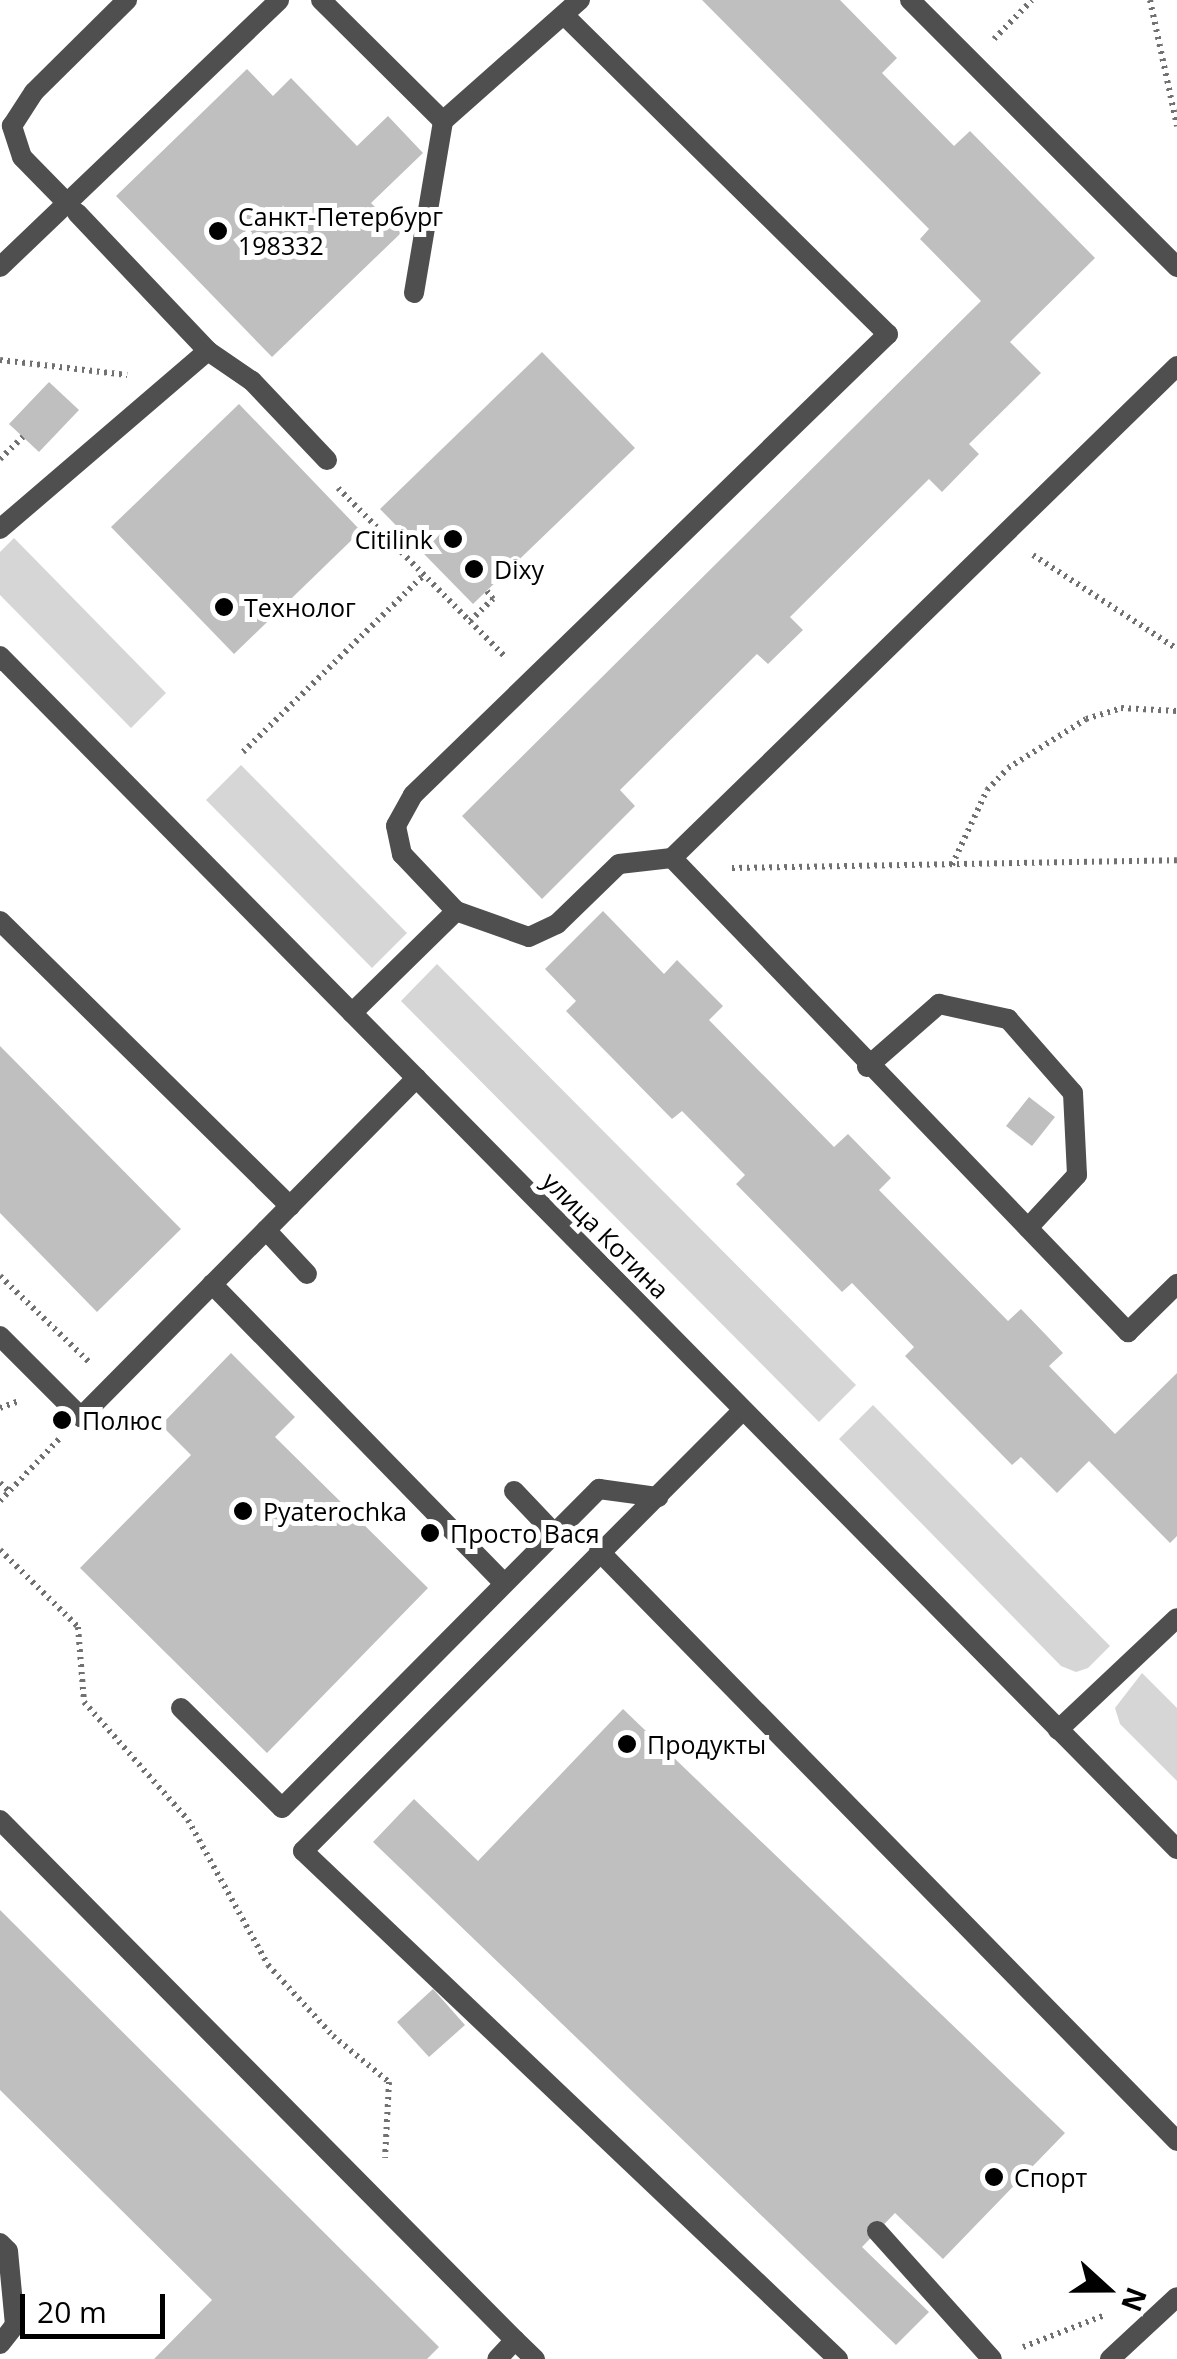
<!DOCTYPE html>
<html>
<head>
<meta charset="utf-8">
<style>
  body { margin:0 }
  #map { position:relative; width:1177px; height:2359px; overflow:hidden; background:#fff; font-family:"Open Sans",sans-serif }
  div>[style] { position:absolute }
  .green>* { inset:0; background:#d6d6d6 }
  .building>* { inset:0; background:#bfbfbf }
  .path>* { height:6px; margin-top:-3px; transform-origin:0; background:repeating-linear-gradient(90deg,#717171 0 2.5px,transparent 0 7.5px) }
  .lane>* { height:20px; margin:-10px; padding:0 10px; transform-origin:10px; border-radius:10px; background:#4f4f4f }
  .street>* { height:20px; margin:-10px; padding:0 10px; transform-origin:10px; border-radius:10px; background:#4f4f4f }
  .dots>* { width:28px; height:28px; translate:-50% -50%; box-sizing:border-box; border:5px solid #fff; border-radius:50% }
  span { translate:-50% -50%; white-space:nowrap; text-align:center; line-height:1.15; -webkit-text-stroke:10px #fff; paint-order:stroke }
  .poi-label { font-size:25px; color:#000 }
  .left { translate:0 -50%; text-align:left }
  .right { translate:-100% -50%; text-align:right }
  .street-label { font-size:25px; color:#000 }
  .north { position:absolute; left:1057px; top:2239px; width:100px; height:100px; -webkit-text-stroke:8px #fff; paint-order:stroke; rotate:111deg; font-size:28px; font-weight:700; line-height:40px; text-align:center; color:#000 }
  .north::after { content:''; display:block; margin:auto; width:35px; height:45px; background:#000; clip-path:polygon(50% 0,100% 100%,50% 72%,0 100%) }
  .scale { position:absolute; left:20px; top:2294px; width:145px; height:45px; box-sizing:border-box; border:5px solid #000; border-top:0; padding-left:12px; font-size:30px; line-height:35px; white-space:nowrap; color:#000; -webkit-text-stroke:8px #fff; paint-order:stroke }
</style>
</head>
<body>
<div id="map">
  <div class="green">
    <i style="clip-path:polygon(14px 538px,166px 693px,131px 728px,0 595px,0 552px)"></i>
    <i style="clip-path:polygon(241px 765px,407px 933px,372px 968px,206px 800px)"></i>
    <i style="clip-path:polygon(437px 964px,856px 1385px,819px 1422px,401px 1001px)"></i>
    <i style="clip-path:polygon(873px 1405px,1110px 1646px,1088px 1668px,1076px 1672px,1061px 1666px,839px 1439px)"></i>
    <i style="clip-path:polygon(1142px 1673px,1177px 1708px,1177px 1781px,1120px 1724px,1115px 1708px)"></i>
  </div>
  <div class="building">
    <i style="clip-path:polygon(702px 0,840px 0,897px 58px,882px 73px,954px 146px,970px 131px,1095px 258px,1010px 342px,1041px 373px,969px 444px,979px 454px,942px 492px,929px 479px,790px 617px,803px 630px,768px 664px,757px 654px,620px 790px,635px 806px,542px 899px,462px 816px,981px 301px,920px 239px,929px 229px)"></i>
    <i style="clip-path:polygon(247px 69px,273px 96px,291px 78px,357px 146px,388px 116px,423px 153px,371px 203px,401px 233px,272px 357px,116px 196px)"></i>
    <i style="clip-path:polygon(542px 352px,635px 448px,473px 604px,380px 509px)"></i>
    <i style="clip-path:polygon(49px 382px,79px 410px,39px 452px,9px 424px)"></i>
    <i style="clip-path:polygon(239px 404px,361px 531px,234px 654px,111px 527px)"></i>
    <i style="clip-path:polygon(603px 911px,664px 974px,677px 960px,723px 1006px,709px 1020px,834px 1147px,848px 1134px,891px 1178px,879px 1190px,1008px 1321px,1021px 1309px,1047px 1336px,1063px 1353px,1049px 1366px,1115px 1434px,1177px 1373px,1177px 1536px,1170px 1543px,1089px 1461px,1057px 1493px,1021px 1457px,1012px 1465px,905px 1356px,914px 1347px,852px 1283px,842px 1292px,736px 1184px,745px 1175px,682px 1111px,672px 1119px,566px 1011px,576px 1001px,545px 969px)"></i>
    <i style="clip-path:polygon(0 1046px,181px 1229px,97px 1312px,0 1213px)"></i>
    <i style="clip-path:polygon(1029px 1097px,1055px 1117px,1032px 1146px,1006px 1126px)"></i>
    <i style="clip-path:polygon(231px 1353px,295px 1417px,275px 1437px,428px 1588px,267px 1753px,80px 1568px,191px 1455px,161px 1425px)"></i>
    <i style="clip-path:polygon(64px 1411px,72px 1418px,68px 1429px,58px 1429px,55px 1413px)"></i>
    <i style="clip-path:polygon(623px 1709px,1065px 2133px,943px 2259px,895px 2213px,862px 2247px,929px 2312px,896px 2345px,373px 1842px,414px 1799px,478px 1861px)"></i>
    <i style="clip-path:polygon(0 1910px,439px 2347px,427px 2359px,154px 2359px,212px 2300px,0 2090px)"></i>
    <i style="clip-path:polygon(433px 1989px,465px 2025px,429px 2057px,397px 2022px)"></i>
  </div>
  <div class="path">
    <i style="left:1150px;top:0;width:129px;rotate:77.9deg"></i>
    <i style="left:994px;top:39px;width:54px;rotate:-45.7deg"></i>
    <i style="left:0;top:360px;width:128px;rotate:6.7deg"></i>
    <i style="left:0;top:459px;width:32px;rotate:-44deg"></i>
    <i style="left:338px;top:488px;width:238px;rotate:45.3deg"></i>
    <i style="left:1033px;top:555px;width:172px;rotate:33.1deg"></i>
    <i style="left:470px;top:621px;width:32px;rotate:-44deg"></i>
    <i style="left:493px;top:599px;width:10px;rotate:-127deg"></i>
    <i style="left:243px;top:752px;width:253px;rotate:-44.4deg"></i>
    <i style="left:952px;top:865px;width:83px;rotate:-65deg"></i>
    <i style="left:987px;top:790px;width:30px;rotate:-46deg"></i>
    <i style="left:1008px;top:768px;width:92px;rotate:-32.1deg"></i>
    <i style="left:1086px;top:719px;width:37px;rotate:-17deg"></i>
    <i style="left:1121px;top:708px;width:56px;rotate:3.1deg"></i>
    <i style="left:732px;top:868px;width:445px;rotate:-1deg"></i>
    <i style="left:0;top:1276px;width:125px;rotate:44deg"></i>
    <i style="left:0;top:1408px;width:20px;rotate:-20deg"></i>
    <i style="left:0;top:1483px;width:12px;rotate:42deg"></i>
    <i style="left:0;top:1501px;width:86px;rotate:-46.4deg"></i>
    <i style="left:0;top:1550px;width:110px;rotate:44.6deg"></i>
    <i style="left:78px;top:1627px;width:75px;rotate:85.4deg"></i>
    <i style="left:84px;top:1702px;width:157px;rotate:48.6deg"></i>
    <i style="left:188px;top:1820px;width:166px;rotate:61.1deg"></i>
    <i style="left:268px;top:1965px;width:96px;rotate:47.5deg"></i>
    <i style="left:333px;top:2036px;width:72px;rotate:39.4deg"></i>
    <i style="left:389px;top:2082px;width:76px;rotate:93deg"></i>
    <i style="left:1023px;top:2347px;width:88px;rotate:-21.3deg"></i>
  </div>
  <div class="lane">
    <i style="left:321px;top:0;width:172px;rotate:44.8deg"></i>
    <i style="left:910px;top:0;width:378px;rotate:45deg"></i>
    <i style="left:564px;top:15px;width:455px;rotate:44.6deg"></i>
    <i style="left:888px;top:334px;width:662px;rotate:135.86deg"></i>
    <i style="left:413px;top:795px;width:35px;rotate:119deg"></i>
    <i style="left:396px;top:826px;width:29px;rotate:78deg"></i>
    <i style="left:402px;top:854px;width:79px;rotate:46.5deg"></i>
    <i style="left:456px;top:911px;width:77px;rotate:19.6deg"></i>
    <i style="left:529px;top:937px;width:31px;rotate:-25deg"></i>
    <i style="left:557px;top:924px;width:86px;rotate:-44.1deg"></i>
    <i style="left:619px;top:864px;width:53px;rotate:-6.5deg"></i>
    <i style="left:672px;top:858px;width:705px;rotate:-44.25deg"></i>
    <i style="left:67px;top:203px;width:64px;rotate:-134.4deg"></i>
    <i style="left:22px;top:157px;width:33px;rotate:-108deg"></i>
    <i style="left:12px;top:126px;width:40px;rotate:-57.1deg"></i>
    <i style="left:34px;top:92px;width:131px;rotate:-44.7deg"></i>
    <i style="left:0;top:267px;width:386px;rotate:-43.7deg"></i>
    <i style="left:414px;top:293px;width:174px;rotate:-80.4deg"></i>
    <i style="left:443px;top:121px;width:183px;rotate:-41.5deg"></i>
    <i style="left:208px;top:351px;width:53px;rotate:34.3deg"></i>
    <i style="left:252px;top:381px;width:109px;rotate:46.5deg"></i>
    <i style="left:0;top:529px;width:274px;rotate:-40.6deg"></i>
    <i style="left:208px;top:351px;width:190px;rotate:-133.5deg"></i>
    <i style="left:672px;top:858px;width:658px;rotate:46.11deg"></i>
    <i style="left:1128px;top:1332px;width:69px;rotate:-44.4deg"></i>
    <i style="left:0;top:921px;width:407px;rotate:44.5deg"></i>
    <i style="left:352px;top:1013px;width:146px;rotate:-44.4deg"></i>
    <i style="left:867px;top:1067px;width:96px;rotate:-41.2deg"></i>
    <i style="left:939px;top:1004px;width:71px;rotate:12.3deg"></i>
    <i style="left:1008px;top:1019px;width:98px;rotate:48.7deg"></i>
    <i style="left:1073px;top:1093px;width:82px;rotate:87.2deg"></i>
    <i style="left:1077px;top:1175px;width:72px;rotate:132.8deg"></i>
    <i style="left:266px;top:1230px;width:60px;rotate:47deg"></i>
    <i style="left:212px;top:1284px;width:418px;rotate:45.7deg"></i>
    <i style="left:0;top:1336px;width:115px;rotate:45deg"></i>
    <i style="left:81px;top:1417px;width:477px;rotate:-45.3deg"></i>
    <i style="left:743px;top:1410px;width:623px;rotate:134.93deg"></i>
    <i style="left:303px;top:1851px;width:738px;rotate:43.52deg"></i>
    <i style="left:514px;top:1491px;width:58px;rotate:46.4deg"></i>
    <i style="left:599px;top:1551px;width:826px;rotate:45.59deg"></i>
    <i style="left:181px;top:1708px;width:142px;rotate:44.7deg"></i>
    <i style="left:282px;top:1808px;width:450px;rotate:-45.2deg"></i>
    <i style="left:599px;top:1489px;width:60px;rotate:7.7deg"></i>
    <i style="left:1058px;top:1730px;width:163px;rotate:-43.3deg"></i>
    <i style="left:0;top:1820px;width:732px;rotate:45.28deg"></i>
    <i style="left:515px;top:2340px;width:26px;rotate:133deg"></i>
    <i style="left:877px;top:2231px;width:172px;rotate:48.1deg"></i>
    <i style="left:0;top:2243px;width:11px;rotate:45deg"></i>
    <i style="left:8px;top:2251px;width:74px;rotate:84.6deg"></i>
    <i style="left:15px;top:2325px;width:24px;rotate:128deg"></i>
    <i style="left:515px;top:2340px;width:28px;rotate:44deg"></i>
    <i style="left:1110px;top:2359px;width:91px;rotate:-42.8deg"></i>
  </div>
  <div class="street">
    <i style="left:0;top:656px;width:1676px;rotate:45.39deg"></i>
  </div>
  <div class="dots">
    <i style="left:218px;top:231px;background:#000"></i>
    <i style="left:453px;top:539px;background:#000"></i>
    <i style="left:474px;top:569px;background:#000"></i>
    <i style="left:224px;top:607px;background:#000"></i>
    <i style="left:62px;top:1420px;background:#000"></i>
    <i style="left:243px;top:1511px;background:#000"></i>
    <i style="left:430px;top:1533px;background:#000"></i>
    <i style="left:627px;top:1744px;background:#000"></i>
    <i style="left:994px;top:2177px;background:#000"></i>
  </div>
  <div class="poi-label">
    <span class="left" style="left:238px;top:231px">Санкт-Петербург<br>198332</span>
    <span class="right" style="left:433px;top:539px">Citilink</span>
    <span class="left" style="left:494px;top:569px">Dixy</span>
    <span class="left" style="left:244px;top:607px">Технолог</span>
    <span class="left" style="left:82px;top:1420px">Полюс</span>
    <span class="left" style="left:263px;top:1511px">Pyaterochka</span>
    <span class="left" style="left:450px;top:1533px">Просто Вася</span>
    <span class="left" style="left:647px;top:1744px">Продукты</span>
    <span class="left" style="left:1014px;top:2177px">Спорт</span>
  </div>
  <div class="street-label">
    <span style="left:606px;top:1235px;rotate:45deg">улица Котина</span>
  </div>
  <div class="north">N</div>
  <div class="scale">20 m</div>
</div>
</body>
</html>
